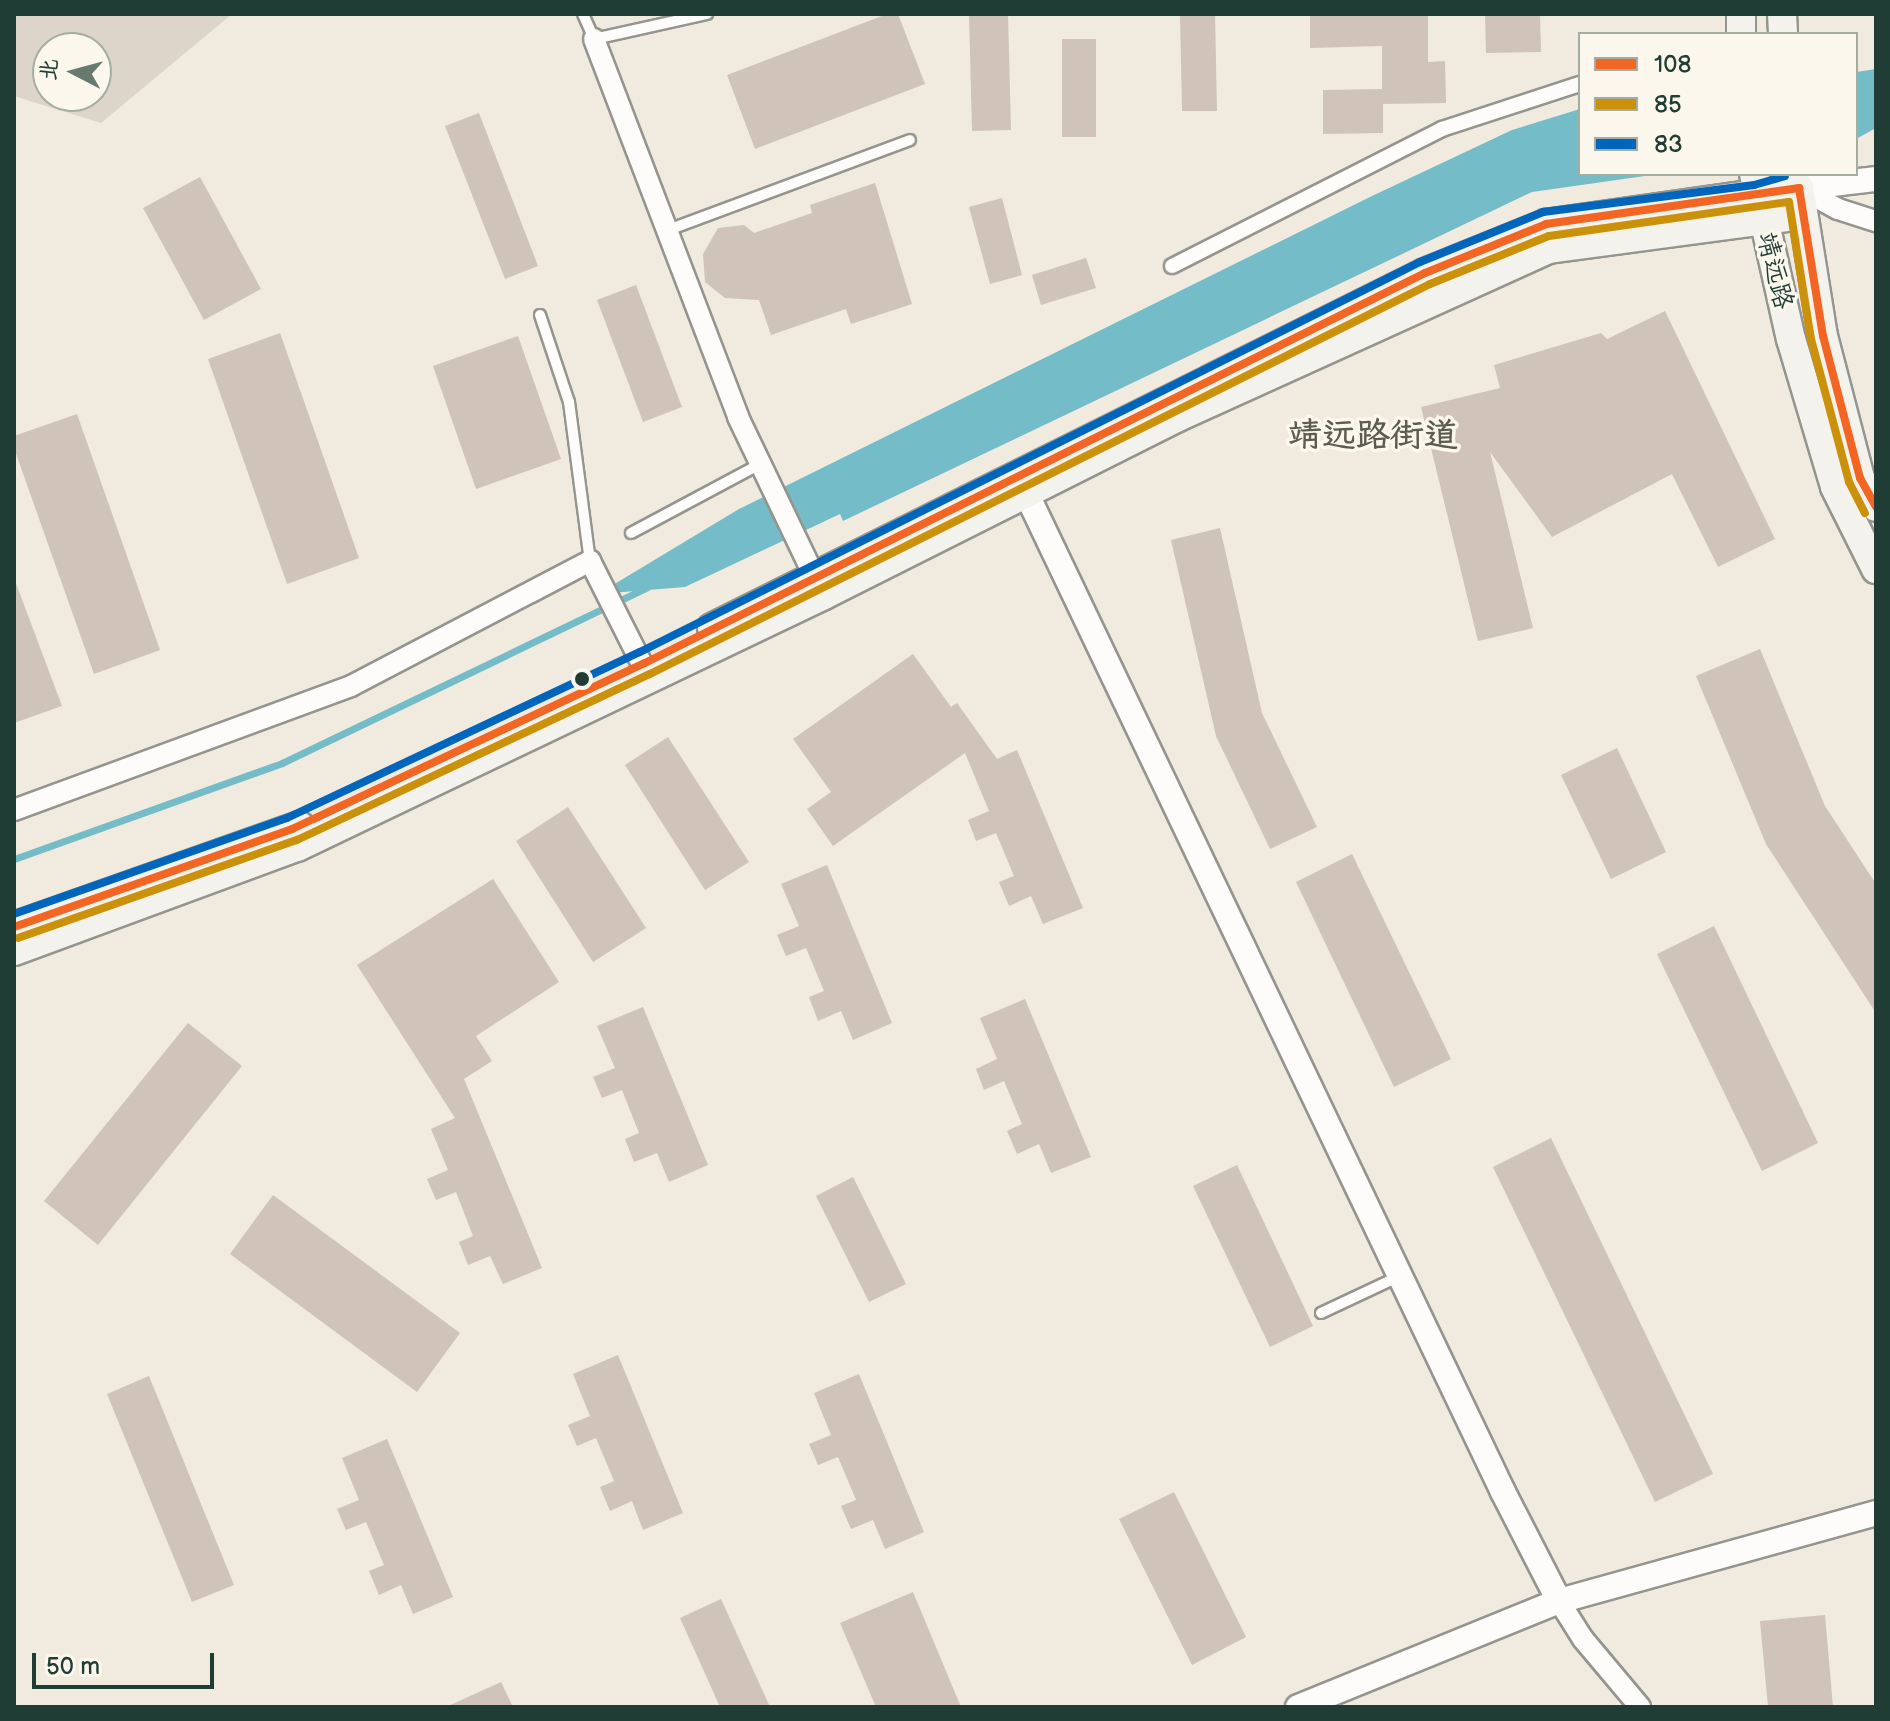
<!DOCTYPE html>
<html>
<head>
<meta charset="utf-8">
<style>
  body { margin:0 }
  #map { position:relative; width:1890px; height:1721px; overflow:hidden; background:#f0eadf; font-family:"Balsamiq Sans","LXGW WenKai TC",sans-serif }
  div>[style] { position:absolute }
  .industrial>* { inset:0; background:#ddd4ca }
  .water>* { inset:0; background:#75bcc9 }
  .stream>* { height:7px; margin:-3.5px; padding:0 3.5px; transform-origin:3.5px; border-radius:3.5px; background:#75bcc9 }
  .building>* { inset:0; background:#d0c3ba }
  .roads { filter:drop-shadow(2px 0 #93958e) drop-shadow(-2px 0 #93958e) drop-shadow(0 2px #93958e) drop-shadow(0 -2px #93958e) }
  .service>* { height:10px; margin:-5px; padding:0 5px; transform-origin:5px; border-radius:5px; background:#fdfcfa }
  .pedestrian>* { height:14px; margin:-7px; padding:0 7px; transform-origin:7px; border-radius:7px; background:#fdfcfa }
  .minor>* { height:20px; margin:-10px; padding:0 10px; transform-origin:10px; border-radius:10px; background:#fdfcfa }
  .tertiary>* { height:24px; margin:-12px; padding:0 12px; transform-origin:12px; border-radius:12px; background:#fdfcfa }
  .secondary>* { height:28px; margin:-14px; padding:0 14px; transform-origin:14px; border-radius:14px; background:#f4f2ec }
  .bus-1>* { height:8px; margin:-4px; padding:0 4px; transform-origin:4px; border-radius:4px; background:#f26522 }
  .bus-2>* { height:8px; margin:-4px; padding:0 4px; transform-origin:4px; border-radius:4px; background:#cc910a }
  .bus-3>* { height:8px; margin:-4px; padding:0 4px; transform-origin:4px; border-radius:4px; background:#0065bd }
  .dots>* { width:22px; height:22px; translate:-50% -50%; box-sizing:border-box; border:4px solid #fbf7ec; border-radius:50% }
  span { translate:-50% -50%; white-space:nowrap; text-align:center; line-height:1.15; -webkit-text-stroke:7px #fbf7ec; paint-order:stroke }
  .street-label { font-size:26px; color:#1f3d34 }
  .district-label { font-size:34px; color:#5c5d50; font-weight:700 }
  .frame { position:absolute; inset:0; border:16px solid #1f3d34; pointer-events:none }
  .legend { position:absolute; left:1578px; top:32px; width:280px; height:144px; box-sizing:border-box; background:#fbf7ec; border:2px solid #a3ada2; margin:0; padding:10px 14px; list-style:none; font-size:24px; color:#1f3d34 }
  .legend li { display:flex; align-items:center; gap:16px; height:40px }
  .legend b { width:40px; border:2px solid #a3ada2 }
  .north { position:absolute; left:32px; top:32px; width:80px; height:80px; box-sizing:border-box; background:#fbf7ec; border:2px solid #a3ada2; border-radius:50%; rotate:276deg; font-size:22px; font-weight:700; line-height:32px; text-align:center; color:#1f3d34 }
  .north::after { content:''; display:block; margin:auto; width:28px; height:36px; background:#687a70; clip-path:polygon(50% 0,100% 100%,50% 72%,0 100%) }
  .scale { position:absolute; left:32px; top:1653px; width:182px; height:36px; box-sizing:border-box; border:4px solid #1f3d34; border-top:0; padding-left:10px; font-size:24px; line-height:28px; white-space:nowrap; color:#1f3d34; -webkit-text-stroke:6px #fbf7ec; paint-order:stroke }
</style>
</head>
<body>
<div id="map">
  <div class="industrial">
    <i style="clip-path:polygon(evenodd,14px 14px,232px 14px,101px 123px,14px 96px,14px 14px,48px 48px,96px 48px,96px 96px,48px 96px,48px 48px)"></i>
  </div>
  <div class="water">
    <i style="clip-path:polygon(1876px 69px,1876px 128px,1856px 139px,1856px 72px)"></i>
    <i style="clip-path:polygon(1580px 109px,1580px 174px,1659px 174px,1532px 192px,843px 521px,840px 514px,685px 587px,598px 594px,739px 509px,1372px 196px,1512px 130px)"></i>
  </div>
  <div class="stream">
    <i style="left:14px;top:859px;width:285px;rotate:-19.7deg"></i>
    <i style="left:282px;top:763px;width:405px;rotate:-25.7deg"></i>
  </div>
  <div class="building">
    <i style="clip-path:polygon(887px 14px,898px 14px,925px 84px,755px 149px,727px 75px)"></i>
    <i style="clip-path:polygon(969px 14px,1008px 14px,1011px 130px,972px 131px)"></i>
    <i style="clip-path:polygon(1180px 14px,1215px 14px,1217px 111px,1182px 111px)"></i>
    <i style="clip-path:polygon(1310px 14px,1428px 14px,1428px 62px,1445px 61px,1446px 103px,1383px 104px,1383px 133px,1323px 134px,1323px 90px,1382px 89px,1382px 46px,1310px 48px)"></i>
    <i style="clip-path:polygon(1485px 14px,1540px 14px,1541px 52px,1486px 53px)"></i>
    <i style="clip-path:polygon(1062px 39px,1096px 39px,1096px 137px,1062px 137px)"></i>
    <i style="clip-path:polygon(479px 113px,538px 266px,505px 279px,445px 126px)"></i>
    <i style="clip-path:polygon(200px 177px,261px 289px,204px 320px,143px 208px)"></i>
    <i style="clip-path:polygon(875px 183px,912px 304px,851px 324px,846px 309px,771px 335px,759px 300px,725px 298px,705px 282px,703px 254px,718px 228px,744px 225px,754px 233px,812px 213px,810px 205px)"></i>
    <i style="clip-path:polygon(1002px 198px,1022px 275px,990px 284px,969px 207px)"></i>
    <i style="clip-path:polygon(1086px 258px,1096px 288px,1041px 305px,1032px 275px)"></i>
    <i style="clip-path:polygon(636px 285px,682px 407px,643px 422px,597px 300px)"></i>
    <i style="clip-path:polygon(1665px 311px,1775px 539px,1718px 567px,1672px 474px,1552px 537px,1490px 452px,1533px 628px,1478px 641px,1421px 407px,1500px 388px,1494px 365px,1601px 333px,1607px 339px)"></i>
    <i style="clip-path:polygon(280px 333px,359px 558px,287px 584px,208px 359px)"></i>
    <i style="clip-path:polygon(518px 336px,561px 459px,476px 489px,433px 366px)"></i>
    <i style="clip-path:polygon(77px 414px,160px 650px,94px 674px,14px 448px,14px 436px)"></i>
    <i style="clip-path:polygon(1220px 528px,1262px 713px,1317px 827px,1270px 849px,1216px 736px,1171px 540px)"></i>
    <i style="clip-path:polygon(14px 578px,62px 706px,14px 723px)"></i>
    <i style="clip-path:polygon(1760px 649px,1825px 806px,1876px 884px,1876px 1013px,1766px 844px,1696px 676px)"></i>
    <i style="clip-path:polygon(913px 654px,951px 707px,957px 703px,997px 759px,1017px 750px,1083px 908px,1043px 924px,1031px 896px,1009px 906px,999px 882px,1014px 876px,996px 833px,976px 841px,968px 820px,989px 811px,965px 753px,833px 846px,807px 809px,831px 792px,793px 739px)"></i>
    <i style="clip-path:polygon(668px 737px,749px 862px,705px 890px,625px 765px)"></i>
    <i style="clip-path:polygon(1617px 748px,1666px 852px,1611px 879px,1561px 775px)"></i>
    <i style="clip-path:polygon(568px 807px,646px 928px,593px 962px,516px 841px)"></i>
    <i style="clip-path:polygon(1352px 854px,1451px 1059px,1394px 1087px,1296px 882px)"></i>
    <i style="clip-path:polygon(827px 865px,892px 1023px,853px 1040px,841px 1011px,818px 1021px,809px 997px,824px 991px,806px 948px,786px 956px,777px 935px,799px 926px,781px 884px)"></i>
    <i style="clip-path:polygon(493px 879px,559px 982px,476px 1036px,492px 1061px,464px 1079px,542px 1268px,503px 1284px,490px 1256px,468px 1265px,459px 1242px,473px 1236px,456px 1192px,436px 1200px,427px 1179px,448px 1170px,431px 1129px,455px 1118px,357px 965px)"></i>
    <i style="clip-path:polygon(1714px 926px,1818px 1143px,1762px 1171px,1657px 954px)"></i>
    <i style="clip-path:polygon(1025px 999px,1091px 1157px,1051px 1173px,1039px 1144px,1017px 1154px,1007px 1131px,1022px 1124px,1004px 1081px,984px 1090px,976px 1069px,997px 1059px,980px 1018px)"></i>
    <i style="clip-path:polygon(643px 1007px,708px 1165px,669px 1182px,657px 1153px,634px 1162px,625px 1139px,639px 1133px,622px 1090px,602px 1098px,593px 1077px,615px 1068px,597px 1026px)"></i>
    <i style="clip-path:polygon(188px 1023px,242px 1066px,98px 1245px,44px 1201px)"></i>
    <i style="clip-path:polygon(1551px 1138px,1713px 1474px,1655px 1502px,1493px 1167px)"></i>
    <i style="clip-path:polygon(1237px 1165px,1313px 1326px,1270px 1347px,1193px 1186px)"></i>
    <i style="clip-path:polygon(853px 1177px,906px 1284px,869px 1302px,816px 1196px)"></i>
    <i style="clip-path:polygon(273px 1195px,460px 1333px,417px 1392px,230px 1254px)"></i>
    <i style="clip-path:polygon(618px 1355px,683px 1513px,643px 1530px,632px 1501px,610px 1511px,600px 1487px,614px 1481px,596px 1438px,577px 1446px,568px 1425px,590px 1416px,573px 1374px)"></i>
    <i style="clip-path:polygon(859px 1374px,924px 1532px,885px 1549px,873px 1520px,851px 1529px,841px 1506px,856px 1500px,838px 1457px,818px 1465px,809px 1444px,831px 1435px,814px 1393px)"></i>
    <i style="clip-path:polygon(149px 1376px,234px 1585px,192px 1602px,107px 1394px)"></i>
    <i style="clip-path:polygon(387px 1439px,453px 1597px,413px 1614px,401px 1585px,379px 1595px,369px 1571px,384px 1565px,366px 1522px,346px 1530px,337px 1509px,359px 1500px,342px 1458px)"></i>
    <i style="clip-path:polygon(1174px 1492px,1246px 1637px,1192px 1665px,1119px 1519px)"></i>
    <i style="clip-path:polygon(913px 1592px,961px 1707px,876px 1707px,840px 1623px)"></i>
    <i style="clip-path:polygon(721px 1599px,770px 1707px,720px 1707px,680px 1618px)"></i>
    <i style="clip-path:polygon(1825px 1615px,1833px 1707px,1768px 1707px,1760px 1621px)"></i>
    <i style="clip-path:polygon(501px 1682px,513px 1707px,446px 1707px)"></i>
  </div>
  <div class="roads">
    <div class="service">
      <i style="left:583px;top:14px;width:27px;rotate:66deg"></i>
      <i style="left:594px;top:39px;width:116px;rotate:-12.5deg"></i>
      <i style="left:668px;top:230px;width:258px;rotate:-20.4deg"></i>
      <i style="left:540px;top:315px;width:92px;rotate:71.6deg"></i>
      <i style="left:569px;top:402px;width:160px;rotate:82.5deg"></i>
      <i style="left:631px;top:533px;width:146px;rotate:-28.1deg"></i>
      <i style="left:1321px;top:1313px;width:87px;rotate:-25.1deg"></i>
    </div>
    <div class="pedestrian">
      <i style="left:1172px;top:266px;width:303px;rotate:-26.9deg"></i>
      <i style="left:1442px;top:129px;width:145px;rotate:-18.1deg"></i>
    </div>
    <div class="minor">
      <i style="left:594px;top:39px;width:404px;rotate:69.1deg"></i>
      <i style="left:738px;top:417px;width:190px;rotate:64.4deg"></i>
      <i style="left:1799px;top:188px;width:44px;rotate:28.3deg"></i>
      <i style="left:1838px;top:209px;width:40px;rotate:18deg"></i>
      <i style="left:14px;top:810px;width:359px;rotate:-20.2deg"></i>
      <i style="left:351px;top:686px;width:270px;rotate:-27.6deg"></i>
      <i style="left:590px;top:561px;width:131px;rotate:63.2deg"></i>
      <i style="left:1559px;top:1601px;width:45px;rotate:57.7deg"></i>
      <i style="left:1583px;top:1639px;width:89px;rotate:50deg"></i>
    </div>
    <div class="tertiary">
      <i style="left:1799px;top:188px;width:78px;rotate:-6.7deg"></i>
      <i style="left:1019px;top:478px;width:1124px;rotate:64.48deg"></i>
      <i style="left:1503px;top:1492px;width:123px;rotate:62.8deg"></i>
      <i style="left:1298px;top:1707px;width:282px;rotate:-22.1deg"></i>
      <i style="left:1559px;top:1601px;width:329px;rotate:-15.5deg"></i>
    </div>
    <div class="secondary">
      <i style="left:1741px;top:14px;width:20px;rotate:90deg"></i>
      <i style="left:1782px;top:14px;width:20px;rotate:87deg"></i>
      <i style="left:1754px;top:174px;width:169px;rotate:77.4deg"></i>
      <i style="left:1791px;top:339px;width:154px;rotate:73.4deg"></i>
      <i style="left:1835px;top:487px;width:92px;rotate:63.4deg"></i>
      <i style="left:1801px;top:199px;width:139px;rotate:80.9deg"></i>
      <i style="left:1823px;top:336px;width:147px;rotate:75.4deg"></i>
      <i style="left:1860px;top:478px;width:33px;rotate:61deg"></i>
      <i style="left:712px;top:628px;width:796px;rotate:-26.47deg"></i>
      <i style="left:1425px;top:273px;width:131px;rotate:-22deg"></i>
      <i style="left:1546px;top:224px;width:256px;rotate:-8.1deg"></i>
      <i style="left:14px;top:927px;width:303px;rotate:-19.5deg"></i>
      <i style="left:14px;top:951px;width:302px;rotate:-20.2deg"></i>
      <i style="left:297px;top:847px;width:584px;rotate:-25.56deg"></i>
      <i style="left:824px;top:595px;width:394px;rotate:-26.7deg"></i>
      <i style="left:1176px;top:418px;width:409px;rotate:-24.4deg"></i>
      <i style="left:1548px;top:249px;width:257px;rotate:-7.6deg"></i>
    </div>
  </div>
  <div class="bus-1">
    <i style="left:14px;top:927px;width:295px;rotate:-19.4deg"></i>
    <i style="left:292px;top:829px;width:390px;rotate:-25.2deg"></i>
    <i style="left:645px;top:663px;width:872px;rotate:-26.57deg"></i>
    <i style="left:1425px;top:273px;width:131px;rotate:-22deg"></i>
    <i style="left:1546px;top:224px;width:256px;rotate:-8.1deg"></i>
    <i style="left:1799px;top:188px;width:150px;rotate:80.8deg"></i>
    <i style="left:1823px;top:336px;width:147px;rotate:75.4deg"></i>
    <i style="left:1860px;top:478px;width:33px;rotate:61deg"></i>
  </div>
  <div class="bus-2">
    <i style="left:18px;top:938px;width:296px;rotate:-19.4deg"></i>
    <i style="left:297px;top:840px;width:390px;rotate:-25.2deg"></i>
    <i style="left:650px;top:674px;width:872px;rotate:-26.57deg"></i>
    <i style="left:1430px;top:284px;width:128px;rotate:-22deg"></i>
    <i style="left:1549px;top:236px;width:242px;rotate:-8.1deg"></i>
    <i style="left:1789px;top:202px;width:139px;rotate:80.9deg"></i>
    <i style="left:1811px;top:339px;width:148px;rotate:75.1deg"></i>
    <i style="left:1849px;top:482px;width:35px;rotate:63deg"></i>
  </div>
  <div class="bus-3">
    <i style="left:14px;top:914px;width:289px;rotate:-19.4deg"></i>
    <i style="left:287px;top:818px;width:390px;rotate:-25.2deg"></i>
    <i style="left:640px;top:652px;width:872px;rotate:-26.57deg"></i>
    <i style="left:1420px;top:262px;width:133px;rotate:-22.1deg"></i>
    <i style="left:1543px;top:212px;width:213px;rotate:-7.3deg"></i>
    <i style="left:1754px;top:185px;width:32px;rotate:-16deg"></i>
  </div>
  <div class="dots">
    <i style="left:582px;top:679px;background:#1f3d34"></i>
  </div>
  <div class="street-label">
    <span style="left:1774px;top:271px;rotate:76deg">靖远路</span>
  </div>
  <div class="district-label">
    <span style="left:1373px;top:436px">靖远路街道</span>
  </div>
  <div class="frame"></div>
  <ul class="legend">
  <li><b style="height:10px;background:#f26522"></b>108</li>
  <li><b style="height:10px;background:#cc910a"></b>85</li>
  <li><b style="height:10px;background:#0065bd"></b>83</li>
  </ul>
  <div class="north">北</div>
  <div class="scale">50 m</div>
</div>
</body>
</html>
